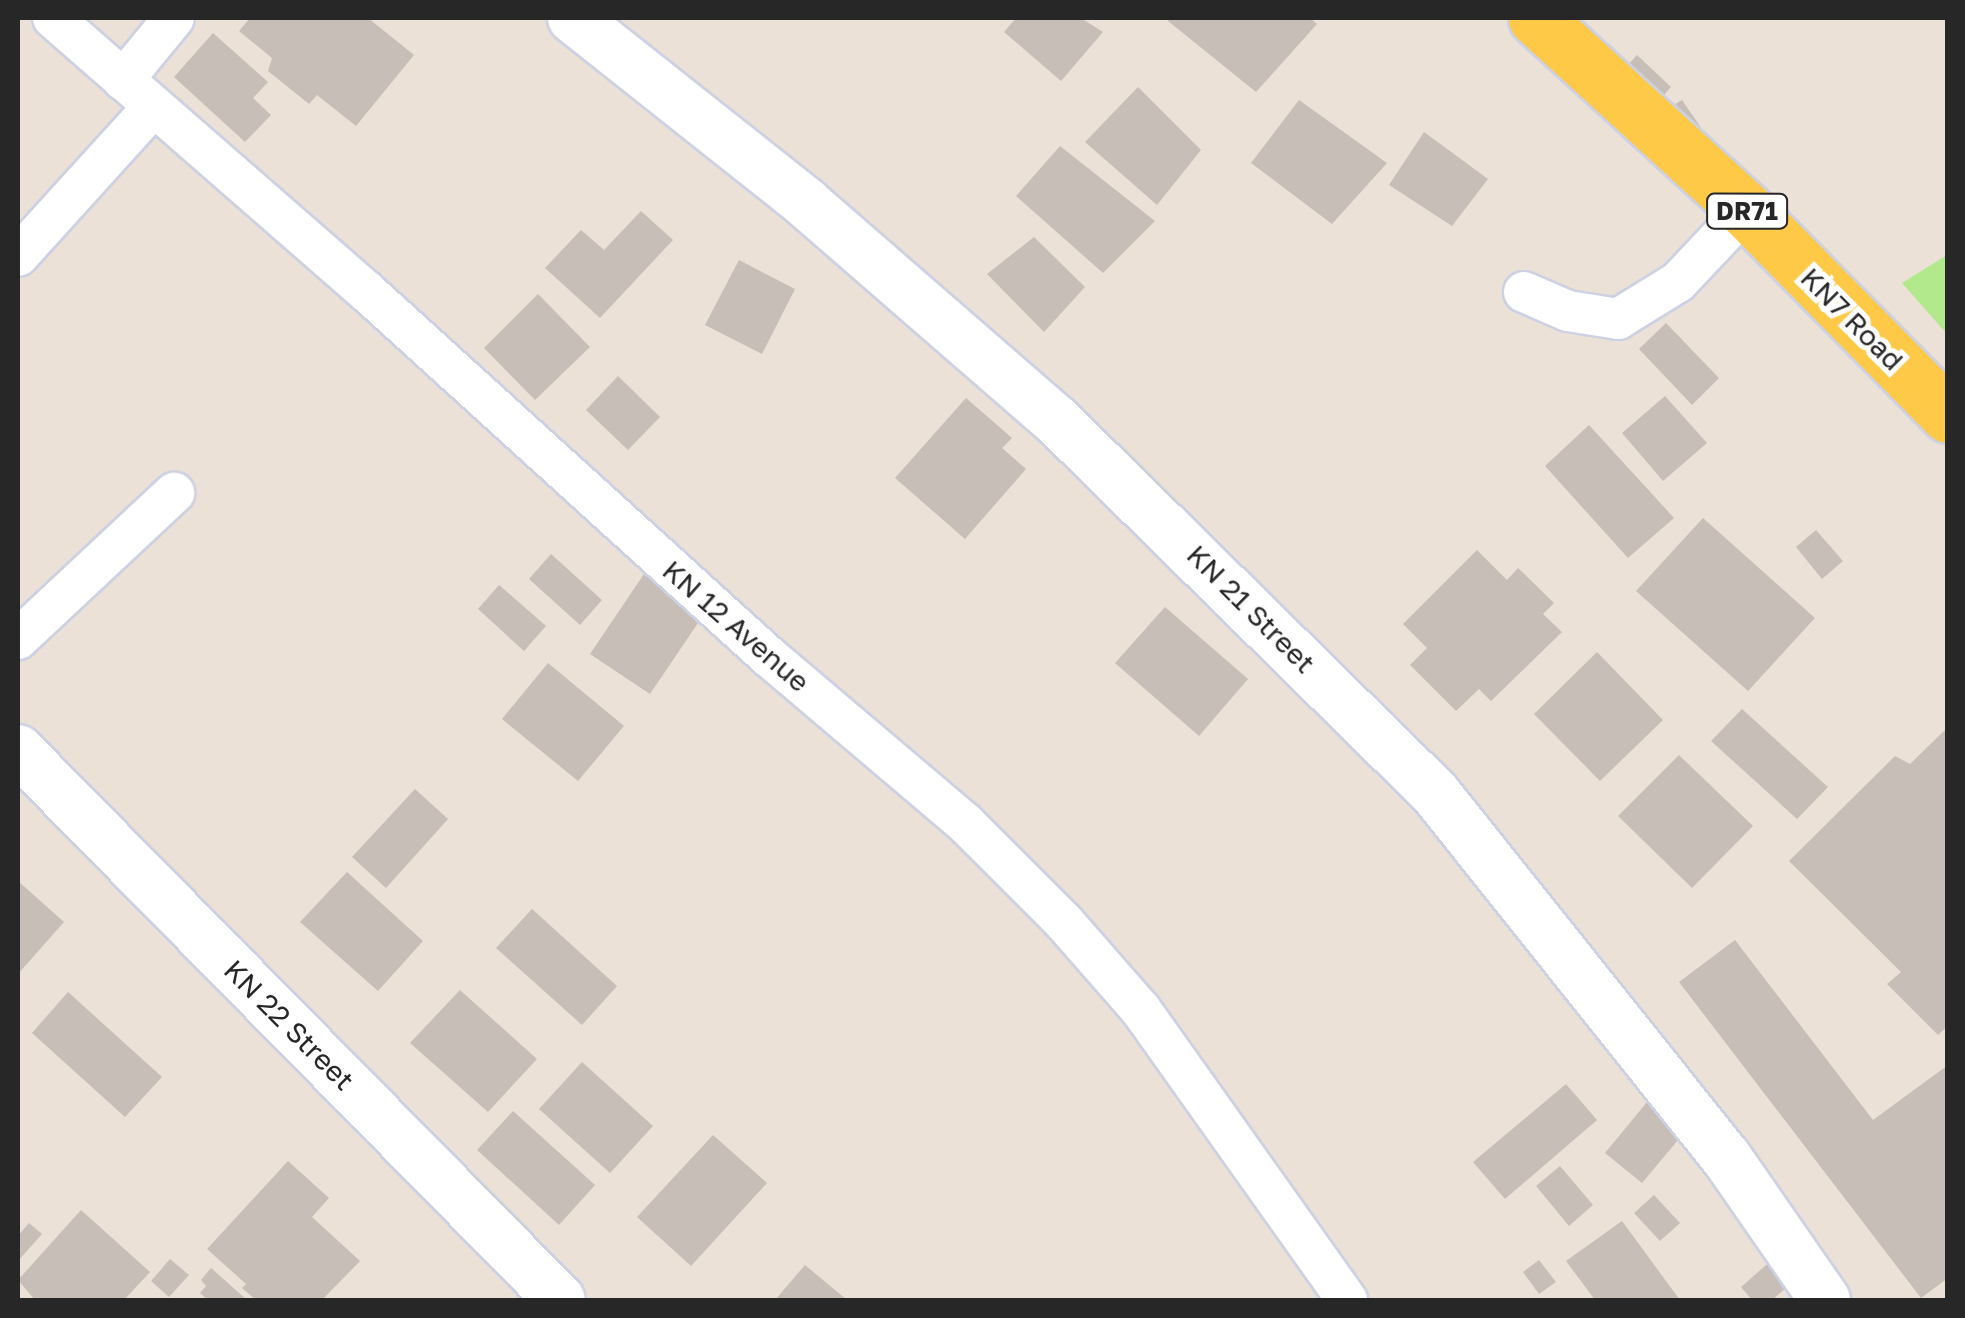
<!DOCTYPE html>
<html>
<head>
<meta charset="utf-8">
<style>
  body { margin:0 }
  #map { position:relative; width:1965px; height:1318px; overflow:hidden; background:#ece1d6; font-family:"Golos Text",sans-serif }
  div>[style] { position:absolute }
  .green>* { inset:0; background:#b1e98c }
  .building>* { inset:0; background:#c7beb7 }
  .roads { filter:drop-shadow(2px 0 #ccd1e3) drop-shadow(-2px 0 #ccd1e3) drop-shadow(0 2px #ccd1e3) drop-shadow(0 -2px #ccd1e3) }
  .minor>* { height:40px; margin:-20px; padding:0 20px; transform-origin:20px; border-radius:20px; background:#fff }
  .tertiary>* { height:50px; margin:-25px; padding:0 25px; transform-origin:25px; border-radius:25px; background:#fff }
  .primary>* { height:55px; margin:-27.5px; padding:0 27.5px; transform-origin:27.5px; border-radius:27.5px; background:#ffc948 }
  span { translate:-50% -50%; white-space:nowrap; text-align:center; line-height:1.15; -webkit-text-stroke:10px #fff; paint-order:stroke }
  .shield-label span { padding:2px 8px; background:#fff; border:2px solid; border-radius:8px; -webkit-text-stroke-width:0 }
  .shield-label { font-size:25px; color:#272727; font-weight:700 }
  .street-label { font-size:28px; color:#272727 }
  .frame { position:absolute; inset:0; border:20px solid #272727; pointer-events:none }
</style>
</head>
<body>
<div id="map">
  <div class="green">
    <i style="clip-path:polygon(1947px 255px,1947px 334px,1902px 283px)"></i>
  </div>
  <div class="building">
    <i style="clip-path:polygon(250px 18px,368px 18px,414px 55px,356px 126px,317px 95px,309px 104px,268px 71px,272px 58px,239px 31px)"></i>
    <i style="clip-path:polygon(1016px 18px,1081px 18px,1103px 32px,1061px 81px,1004px 32px)"></i>
    <i style="clip-path:polygon(1170px 18px,1310px 18px,1317px 24px,1256px 92px,1168px 21px)"></i>
    <i style="clip-path:polygon(213px 33px,268px 82px,253px 98px,271px 115px,245px 142px,174px 77px)"></i>
    <i style="clip-path:polygon(1637px 55px,1671px 87px,1656px 104px,1621px 72px)"></i>
    <i style="clip-path:polygon(1138px 87px,1201px 150px,1157px 205px,1085px 142px)"></i>
    <i style="clip-path:polygon(1299px 100px,1387px 163px,1332px 224px,1251px 163px)"></i>
    <i style="clip-path:polygon(1682px 100px,1728px 167px,1669px 108px)"></i>
    <i style="clip-path:polygon(1424px 132px,1488px 179px,1452px 226px,1389px 185px)"></i>
    <i style="clip-path:polygon(1060px 146px,1155px 221px,1103px 273px,1016px 196px)"></i>
    <i style="clip-path:polygon(641px 211px,673px 240px,600px 318px,545px 268px,581px 230px,604px 250px)"></i>
    <i style="clip-path:polygon(1034px 237px,1085px 287px,1044px 332px,987px 274px)"></i>
    <i style="clip-path:polygon(739px 260px,795px 289px,762px 354px,705px 325px)"></i>
    <i style="clip-path:polygon(538px 294px,590px 347px,535px 400px,484px 348px)"></i>
    <i style="clip-path:polygon(1666px 323px,1719px 378px,1692px 405px,1639px 349px)"></i>
    <i style="clip-path:polygon(618px 376px,660px 417px,628px 450px,586px 410px)"></i>
    <i style="clip-path:polygon(1665px 396px,1707px 443px,1663px 481px,1622px 433px)"></i>
    <i style="clip-path:polygon(966px 398px,1012px 438px,1002px 448px,1026px 469px,965px 539px,895px 478px)"></i>
    <i style="clip-path:polygon(1589px 425px,1674px 518px,1628px 558px,1545px 466px)"></i>
    <i style="clip-path:polygon(1703px 518px,1815px 618px,1748px 691px,1636px 591px)"></i>
    <i style="clip-path:polygon(1816px 530px,1843px 561px,1822px 579px,1796px 547px)"></i>
    <i style="clip-path:polygon(1477px 550px,1507px 580px,1518px 568px,1554px 603px,1543px 614px,1562px 632px,1491px 701px,1479px 689px,1456px 711px,1410px 665px,1427px 648px,1403px 624px)"></i>
    <i style="clip-path:polygon(551px 554px,602px 600px,580px 625px,529px 579px)"></i>
    <i style="clip-path:polygon(644px 574px,704px 614px,650px 694px,590px 654px)"></i>
    <i style="clip-path:polygon(499px 585px,546px 626px,524px 651px,478px 609px)"></i>
    <i style="clip-path:polygon(1165px 607px,1248px 679px,1199px 736px,1115px 663px)"></i>
    <i style="clip-path:polygon(1597px 652px,1663px 720px,1600px 781px,1534px 714px)"></i>
    <i style="clip-path:polygon(548px 663px,624px 726px,578px 781px,502px 719px)"></i>
    <i style="clip-path:polygon(1742px 709px,1828px 787px,1797px 819px,1711px 741px)"></i>
    <i style="clip-path:polygon(1948px 727px,1948px 1026px,1938px 1035px,1887px 984px,1901px 972px,1789px 861px,1895px 756px,1910px 764px)"></i>
    <i style="clip-path:polygon(1679px 755px,1753px 826px,1692px 888px,1618px 816px)"></i>
    <i style="clip-path:polygon(415px 789px,448px 819px,386px 888px,352px 857px)"></i>
    <i style="clip-path:polygon(347px 872px,423px 941px,378px 991px,300px 922px)"></i>
    <i style="clip-path:polygon(18px 881px,64px 922px,18px 974px)"></i>
    <i style="clip-path:polygon(532px 909px,617px 986px,582px 1025px,496px 948px)"></i>
    <i style="clip-path:polygon(1735px 940px,1873px 1120px,1948px 1065px,1948px 1278px,1921px 1298px,1679px 982px)"></i>
    <i style="clip-path:polygon(460px 990px,537px 1059px,488px 1112px,410px 1043px)"></i>
    <i style="clip-path:polygon(68px 992px,162px 1077px,125px 1117px,32px 1033px)"></i>
    <i style="clip-path:polygon(582px 1062px,653px 1126px,610px 1173px,539px 1109px)"></i>
    <i style="clip-path:polygon(1566px 1084px,1597px 1120px,1505px 1199px,1473px 1162px)"></i>
    <i style="clip-path:polygon(1652px 1096px,1689px 1127px,1642px 1183px,1605px 1153px)"></i>
    <i style="clip-path:polygon(513px 1111px,595px 1185px,559px 1225px,477px 1150px)"></i>
    <i style="clip-path:polygon(713px 1135px,767px 1183px,691px 1266px,637px 1217px)"></i>
    <i style="clip-path:polygon(288px 1161px,329px 1198px,312px 1217px,360px 1261px,322px 1300px,256px 1300px,242px 1288px,246px 1284px,207px 1249px)"></i>
    <i style="clip-path:polygon(1560px 1166px,1593px 1205px,1569px 1226px,1536px 1186px)"></i>
    <i style="clip-path:polygon(1654px 1195px,1680px 1223px,1660px 1241px,1634px 1213px)"></i>
    <i style="clip-path:polygon(81px 1210px,150px 1272px,124px 1300px,35px 1300px,18px 1280px)"></i>
    <i style="clip-path:polygon(1622px 1221px,1680px 1300px,1595px 1300px,1566px 1261px)"></i>
    <i style="clip-path:polygon(29px 1223px,42px 1234px,18px 1261px,18px 1236px)"></i>
    <i style="clip-path:polygon(170px 1259px,189px 1275px,169px 1297px,151px 1281px)"></i>
    <i style="clip-path:polygon(1773px 1259px,1793px 1282px,1772px 1300px,1752px 1300px,1741px 1287px)"></i>
    <i style="clip-path:polygon(1539px 1260px,1556px 1282px,1539px 1294px,1523px 1272px)"></i>
    <i style="clip-path:polygon(805px 1265px,847px 1300px,775px 1300px)"></i>
    <i style="clip-path:polygon(211px 1268px,247px 1300px,208px 1300px,200px 1293px,206px 1286px,201px 1280px)"></i>
  </div>
  <div class="roads">
    <div class="minor">
      <i style="left:53px;top:18px;width:415px;rotate:41.1deg"></i>
      <i style="left:366px;top:291px;width:543px;rotate:42.24deg"></i>
      <i style="left:768px;top:656px;width:258px;rotate:40.3deg"></i>
      <i style="left:965px;top:823px;width:140px;rotate:45deg"></i>
      <i style="left:1064px;top:922px;width:117px;rotate:48.8deg"></i>
      <i style="left:1141px;top:1010px;width:356px;rotate:54.6deg"></i>
      <i style="left:123px;top:80px;width:80px;rotate:-50.6deg"></i>
      <i style="left:18px;top:256px;width:202px;rotate:-47.8deg"></i>
      <i style="left:1524px;top:292px;width:48px;rotate:23.4deg"></i>
      <i style="left:1568px;top:311px;width:51px;rotate:9.1deg"></i>
      <i style="left:1618px;top:319px;width:70px;rotate:-31.7deg"></i>
      <i style="left:1678px;top:282px;width:99px;rotate:-46.6deg"></i>
      <i style="left:18px;top:639px;width:214px;rotate:-43.1deg"></i>
    </div>
    <div class="tertiary">
      <i style="left:573px;top:18px;width:298px;rotate:38.4deg"></i>
      <i style="left:806px;top:203px;width:332px;rotate:41deg"></i>
      <i style="left:1057px;top:421px;width:530px;rotate:44.54deg"></i>
      <i style="left:1435px;top:793px;width:466px;rotate:51.4deg"></i>
      <i style="left:1726px;top:1157px;width:174px;rotate:55.3deg"></i>
      <i style="left:18px;top:750px;width:772px;rotate:45.42deg"></i>
    </div>
    <div class="primary">
      <i style="left:1536px;top:18px;width:285px;rotate:42.4deg"></i>
      <i style="left:1746px;top:210px;width:288px;rotate:45.4deg"></i>
    </div>
  </div>
  <div class="shield-label">
    <span style="left:1747px;top:211px">DR71</span>
  </div>
  <div class="street-label">
    <span style="left:1852px;top:319px;rotate:45deg">KN7 Road</span>
    <span style="left:1251px;top:609px;rotate:45deg">KN 21 Street</span>
    <span style="left:736px;top:626px;rotate:41deg">KN 12 Avenue</span>
    <span style="left:289px;top:1025px;rotate:45deg">KN 22 Street</span>
  </div>
  <div class="frame"></div>
</div>
</body>
</html>
